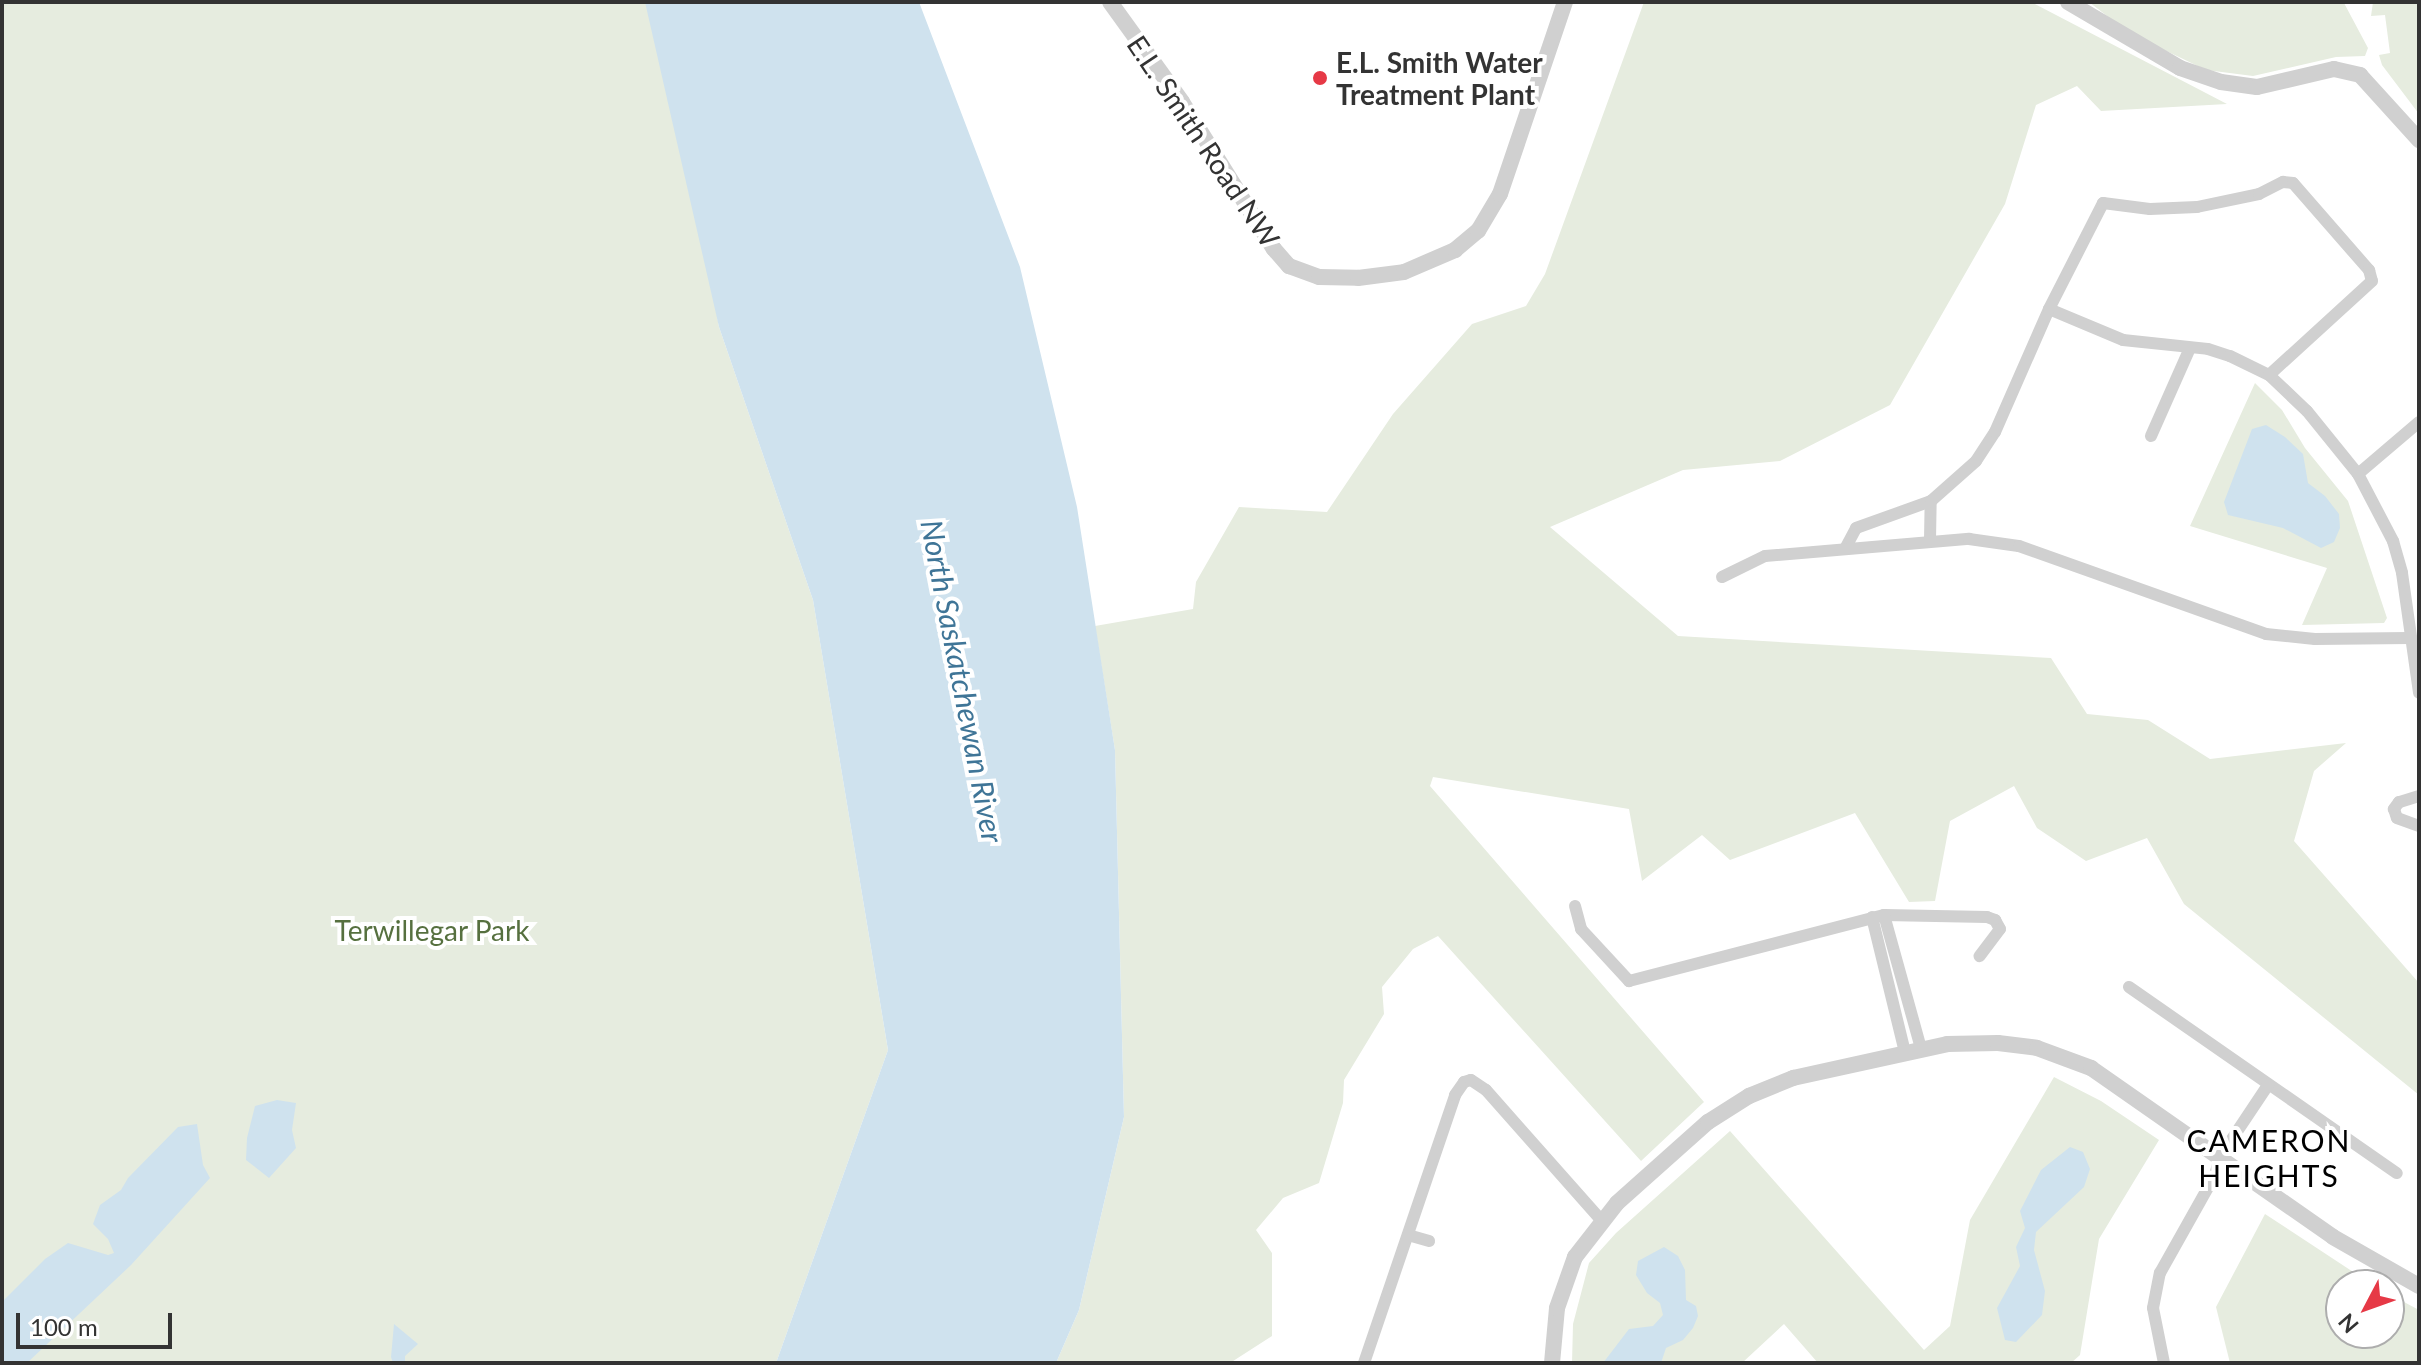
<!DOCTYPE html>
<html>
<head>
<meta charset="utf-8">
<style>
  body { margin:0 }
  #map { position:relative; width:2421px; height:1365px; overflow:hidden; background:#fff; font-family:Lato,sans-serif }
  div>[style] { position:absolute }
  .green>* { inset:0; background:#e6ecdf }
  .water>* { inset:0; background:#cfe2ee }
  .minor>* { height:12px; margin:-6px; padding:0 6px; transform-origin:6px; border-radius:6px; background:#d0d0d0 }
  .tertiary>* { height:16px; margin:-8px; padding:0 8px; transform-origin:8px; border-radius:8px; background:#d0d0d0 }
  .dots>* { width:22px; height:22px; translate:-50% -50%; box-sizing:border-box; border:4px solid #fff; border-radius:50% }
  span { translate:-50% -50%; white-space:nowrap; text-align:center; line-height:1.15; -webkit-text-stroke:8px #fff; paint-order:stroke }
  .poi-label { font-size:28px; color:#333; font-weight:700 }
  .left { translate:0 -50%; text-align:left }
  .street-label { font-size:28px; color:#333 }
  .park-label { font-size:28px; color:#56703f }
  .water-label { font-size:30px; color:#3f7597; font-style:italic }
  .neighbourhood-label { font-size:30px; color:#000; letter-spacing:2px }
  .frame { position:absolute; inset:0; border:4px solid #333; pointer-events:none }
  .north { position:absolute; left:2325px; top:1269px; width:80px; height:80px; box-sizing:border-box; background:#fff; border:2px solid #adadad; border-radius:50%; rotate:229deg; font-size:22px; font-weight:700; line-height:32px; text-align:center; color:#333 }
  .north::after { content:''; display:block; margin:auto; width:28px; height:36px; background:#e63946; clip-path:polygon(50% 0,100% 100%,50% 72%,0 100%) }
  .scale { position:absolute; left:16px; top:1313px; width:156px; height:36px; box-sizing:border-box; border:4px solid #333; border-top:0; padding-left:10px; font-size:24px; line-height:28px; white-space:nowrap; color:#333; -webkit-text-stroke:6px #fff; paint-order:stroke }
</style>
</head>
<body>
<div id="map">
  <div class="green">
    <i style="clip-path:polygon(2px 2px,662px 2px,719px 327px,813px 600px,888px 1050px,776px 1363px,2px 1363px)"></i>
    <i style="clip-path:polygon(1644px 2px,2031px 2px,2227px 104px,2101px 111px,2077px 86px,2036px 105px,2005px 204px,1890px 405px,1780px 461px,1683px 470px,1550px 527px,1678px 636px,2051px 658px,2087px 714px,2148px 720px,2210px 759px,2346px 743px,2314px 771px,2294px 841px,2419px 983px,2419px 1095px,2184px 904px,2147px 838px,2086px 861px,2037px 828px,2014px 786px,1950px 821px,1935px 901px,1909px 902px,1855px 813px,1730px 860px,1702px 835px,1642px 881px,1629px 809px,1433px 777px,1430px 786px,1704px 1102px,1641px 1161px,1438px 936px,1413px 949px,1382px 987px,1384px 1014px,1344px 1080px,1343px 1103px,1319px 1183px,1283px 1198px,1256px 1230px,1272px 1253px,1272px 1336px,1230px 1363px,1056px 1363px,1079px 1310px,1124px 1117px,1115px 750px,1095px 626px,1193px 609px,1196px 582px,1239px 507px,1327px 512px,1393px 414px,1472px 324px,1526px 306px,1545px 274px)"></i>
    <i style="clip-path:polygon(2089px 2px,2344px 3px,2368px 48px,2365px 56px,2336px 57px,2253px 76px,2206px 70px,2129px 33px)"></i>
    <i style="clip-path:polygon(2373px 2px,2419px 2px,2419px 114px,2382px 65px,2379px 55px,2390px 53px,2385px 15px,2371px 16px)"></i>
    <i style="clip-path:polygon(2255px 383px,2282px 410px,2305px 448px,2348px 501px,2387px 618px,2384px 623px,2302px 625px,2327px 568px,2190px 526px)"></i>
    <i style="clip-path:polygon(2054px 1077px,2101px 1101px,2159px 1140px,2099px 1239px,2080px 1355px,2071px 1363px,1818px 1363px,1784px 1324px,1742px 1363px,1572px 1363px,1573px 1324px,1589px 1263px,1616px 1233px,1730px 1131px,1924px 1350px,1950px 1326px,1970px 1220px)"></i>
    <i style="clip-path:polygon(2265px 1214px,2373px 1285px,2341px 1285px,2341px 1333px,2389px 1333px,2389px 1294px,2419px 1310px,2419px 1363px,2230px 1363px,2216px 1307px)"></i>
  </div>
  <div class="water">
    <i style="clip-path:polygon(645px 2px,919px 2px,1020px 267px,1077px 507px,1115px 750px,1124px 1117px,1079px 1310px,1056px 1363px,776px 1363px,888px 1050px,813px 600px,719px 327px)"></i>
    <i style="clip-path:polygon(2266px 425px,2285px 437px,2303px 454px,2308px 483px,2325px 496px,2339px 514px,2340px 528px,2334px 542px,2321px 548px,2283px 528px,2228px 515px,2224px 502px,2252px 429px)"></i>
    <i style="clip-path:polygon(277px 1100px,296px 1103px,292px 1130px,296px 1148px,269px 1178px,246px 1160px,247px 1138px,255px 1106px)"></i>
    <i style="clip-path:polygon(197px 1124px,203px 1165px,210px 1178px,131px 1265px,27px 1363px,2px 1363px,2px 1302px,45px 1259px,68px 1243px,108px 1255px,114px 1253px,108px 1239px,93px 1224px,100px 1205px,121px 1190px,128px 1178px,178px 1127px)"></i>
    <i style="clip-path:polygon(2070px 1147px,2083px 1152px,2090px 1169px,2084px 1187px,2036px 1232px,2034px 1250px,2045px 1291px,2042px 1315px,2016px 1342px,2005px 1340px,1997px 1308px,2020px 1266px,2016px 1247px,2025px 1228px,2020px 1211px,2041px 1170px)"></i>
    <i style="clip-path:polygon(1664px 1247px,1678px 1256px,1685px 1270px,1686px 1300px,1696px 1306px,1698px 1316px,1693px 1328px,1683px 1340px,1666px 1348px,1661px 1363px,1603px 1363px,1629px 1329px,1653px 1326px,1663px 1315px,1660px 1303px,1647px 1293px,1636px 1275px,1638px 1261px)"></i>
    <i style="clip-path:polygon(394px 1324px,418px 1344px,405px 1356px,405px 1363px,393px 1363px,391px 1357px)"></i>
  </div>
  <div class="minor">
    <i style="left:2049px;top:309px;width:80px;rotate:22.7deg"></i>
    <i style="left:2123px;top:340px;width:85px;rotate:6deg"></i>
    <i style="left:2208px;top:349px;width:23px;rotate:18deg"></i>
    <i style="left:2230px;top:356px;width:43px;rotate:26deg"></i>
    <i style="left:2269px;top:375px;width:52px;rotate:43.5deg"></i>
    <i style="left:2307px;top:411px;width:81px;rotate:51deg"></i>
    <i style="left:2358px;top:474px;width:76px;rotate:62.4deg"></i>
    <i style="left:2393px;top:541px;width:33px;rotate:74deg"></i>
    <i style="left:2402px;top:573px;width:121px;rotate:81.9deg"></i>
    <i style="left:2151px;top:436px;width:96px;rotate:-66.1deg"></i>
    <i style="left:2358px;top:474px;width:80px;rotate:-40.4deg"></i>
    <i style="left:1930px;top:540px;width:39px;rotate:-89deg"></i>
    <i style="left:1846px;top:547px;width:21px;rotate:-62deg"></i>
    <i style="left:1856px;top:528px;width:80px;rotate:-19.8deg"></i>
    <i style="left:1931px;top:501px;width:60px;rotate:-41.6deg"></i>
    <i style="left:1976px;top:461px;width:35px;rotate:-57deg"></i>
    <i style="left:1995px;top:432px;width:134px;rotate:-66.3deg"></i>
    <i style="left:2049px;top:309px;width:119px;rotate:-63deg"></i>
    <i style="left:2103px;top:203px;width:47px;rotate:7.3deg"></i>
    <i style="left:2150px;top:209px;width:47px;rotate:-2.4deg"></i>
    <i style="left:2197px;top:207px;width:63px;rotate:-11.8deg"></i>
    <i style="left:2259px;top:194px;width:27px;rotate:-27deg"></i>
    <i style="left:2283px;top:182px;width:10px;rotate:6deg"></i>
    <i style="left:2293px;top:183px;width:116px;rotate:48.9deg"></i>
    <i style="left:2369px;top:270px;width:11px;rotate:75deg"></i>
    <i style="left:2372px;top:281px;width:139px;rotate:137.6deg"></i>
    <i style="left:1722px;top:577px;width:48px;rotate:-26deg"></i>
    <i style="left:1765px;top:556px;width:205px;rotate:-4.8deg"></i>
    <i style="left:1969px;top:539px;width:50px;rotate:8deg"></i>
    <i style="left:2019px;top:546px;width:262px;rotate:19.6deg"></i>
    <i style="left:2266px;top:634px;width:49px;rotate:5.8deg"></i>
    <i style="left:2315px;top:639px;width:94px;rotate:-0.6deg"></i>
    <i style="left:2419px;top:796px;width:21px;rotate:163deg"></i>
    <i style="left:2399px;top:802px;width:9px;rotate:126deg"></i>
    <i style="left:2394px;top:809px;width:9px;rotate:72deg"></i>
    <i style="left:2397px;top:818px;width:23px;rotate:20deg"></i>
    <i style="left:1575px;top:906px;width:24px;rotate:75deg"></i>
    <i style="left:1581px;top:929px;width:71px;rotate:47.3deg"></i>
    <i style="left:1629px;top:981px;width:263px;rotate:-14.5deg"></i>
    <i style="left:1884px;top:915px;width:103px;rotate:1.1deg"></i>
    <i style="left:1987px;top:917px;width:9px;rotate:21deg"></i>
    <i style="left:1995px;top:920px;width:10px;rotate:61deg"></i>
    <i style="left:2000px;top:929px;width:34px;rotate:127deg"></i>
    <i style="left:1884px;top:915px;width:138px;rotate:74.5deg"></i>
    <i style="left:1872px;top:917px;width:139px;rotate:76.3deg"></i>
    <i style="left:2129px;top:987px;width:326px;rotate:34.8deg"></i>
    <i style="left:1408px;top:1235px;width:22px;rotate:16deg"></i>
    <i style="left:1364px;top:1363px;width:283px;rotate:-71.2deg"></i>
    <i style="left:1455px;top:1095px;width:16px;rotate:-55deg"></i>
    <i style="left:1464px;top:1082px;width:7px;rotate:-16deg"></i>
    <i style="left:1471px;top:1080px;width:18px;rotate:34deg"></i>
    <i style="left:1486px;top:1090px;width:174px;rotate:48.5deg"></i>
    <i style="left:2164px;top:1363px;width:56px;rotate:-101.3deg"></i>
    <i style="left:2153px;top:1308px;width:36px;rotate:-79deg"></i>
    <i style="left:2160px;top:1273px;width:112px;rotate:-60.7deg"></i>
    <i style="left:2215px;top:1175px;width:19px;rotate:-74deg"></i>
    <i style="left:2220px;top:1157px;width:87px;rotate:-56.3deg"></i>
  </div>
  <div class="tertiary">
    <i style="left:1110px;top:2px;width:123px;rotate:54.2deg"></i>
    <i style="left:1182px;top:102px;width:173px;rotate:58deg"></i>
    <i style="left:1274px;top:249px;width:23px;rotate:49deg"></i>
    <i style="left:1289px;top:266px;width:32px;rotate:20deg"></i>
    <i style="left:1319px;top:277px;width:39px;rotate:1deg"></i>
    <i style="left:1358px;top:278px;width:46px;rotate:-7.4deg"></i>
    <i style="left:1404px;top:272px;width:56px;rotate:-23.3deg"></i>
    <i style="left:1455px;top:250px;width:30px;rotate:-40deg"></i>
    <i style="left:1478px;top:231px;width:43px;rotate:-59.3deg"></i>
    <i style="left:1500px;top:194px;width:203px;rotate:-71.3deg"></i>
    <i style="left:2068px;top:2px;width:130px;rotate:30.5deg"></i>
    <i style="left:2180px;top:68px;width:43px;rotate:18.9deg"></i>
    <i style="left:2221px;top:82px;width:36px;rotate:8deg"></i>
    <i style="left:2257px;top:87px;width:79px;rotate:-13.2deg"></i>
    <i style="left:2334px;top:69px;width:27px;rotate:13deg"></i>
    <i style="left:2360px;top:75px;width:88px;rotate:47.8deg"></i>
    <i style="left:1552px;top:1363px;width:55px;rotate:-84.8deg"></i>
    <i style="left:1557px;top:1308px;width:54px;rotate:-70.6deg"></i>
    <i style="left:1575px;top:1257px;width:68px;rotate:-52.1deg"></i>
    <i style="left:1617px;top:1203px;width:122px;rotate:-41.7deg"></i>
    <i style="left:1708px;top:1122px;width:49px;rotate:-32.4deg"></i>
    <i style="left:1749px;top:1096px;width:48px;rotate:-22.2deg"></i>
    <i style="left:1793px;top:1078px;width:158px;rotate:-12.4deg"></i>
    <i style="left:1947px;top:1044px;width:51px;rotate:-1.1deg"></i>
    <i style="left:1998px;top:1043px;width:39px;rotate:7deg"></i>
    <i style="left:2037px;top:1048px;width:58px;rotate:20.3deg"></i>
    <i style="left:2091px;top:1068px;width:295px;rotate:34.9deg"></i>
    <i style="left:2333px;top:1237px;width:99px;rotate:29.7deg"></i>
  </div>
  <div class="dots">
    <i style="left:1320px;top:78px;background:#e63946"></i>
  </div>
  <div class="poi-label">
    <span class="left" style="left:1336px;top:78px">E.L. Smith Water<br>Treatment Plant</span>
  </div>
  <div class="street-label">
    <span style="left:1204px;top:141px;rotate:56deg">E.L. Smith Road NW</span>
  </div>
  <div class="park-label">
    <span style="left:432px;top:930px">Terwillegar Park</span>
  </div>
  <div class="water-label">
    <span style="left:963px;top:681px;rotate:79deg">North Saskatchewan River</span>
  </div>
  <div class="neighbourhood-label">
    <span style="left:2269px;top:1157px">CAMERON<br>HEIGHTS</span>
  </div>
  <div class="frame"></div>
  <div class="north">N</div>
  <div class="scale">100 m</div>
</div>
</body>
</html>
